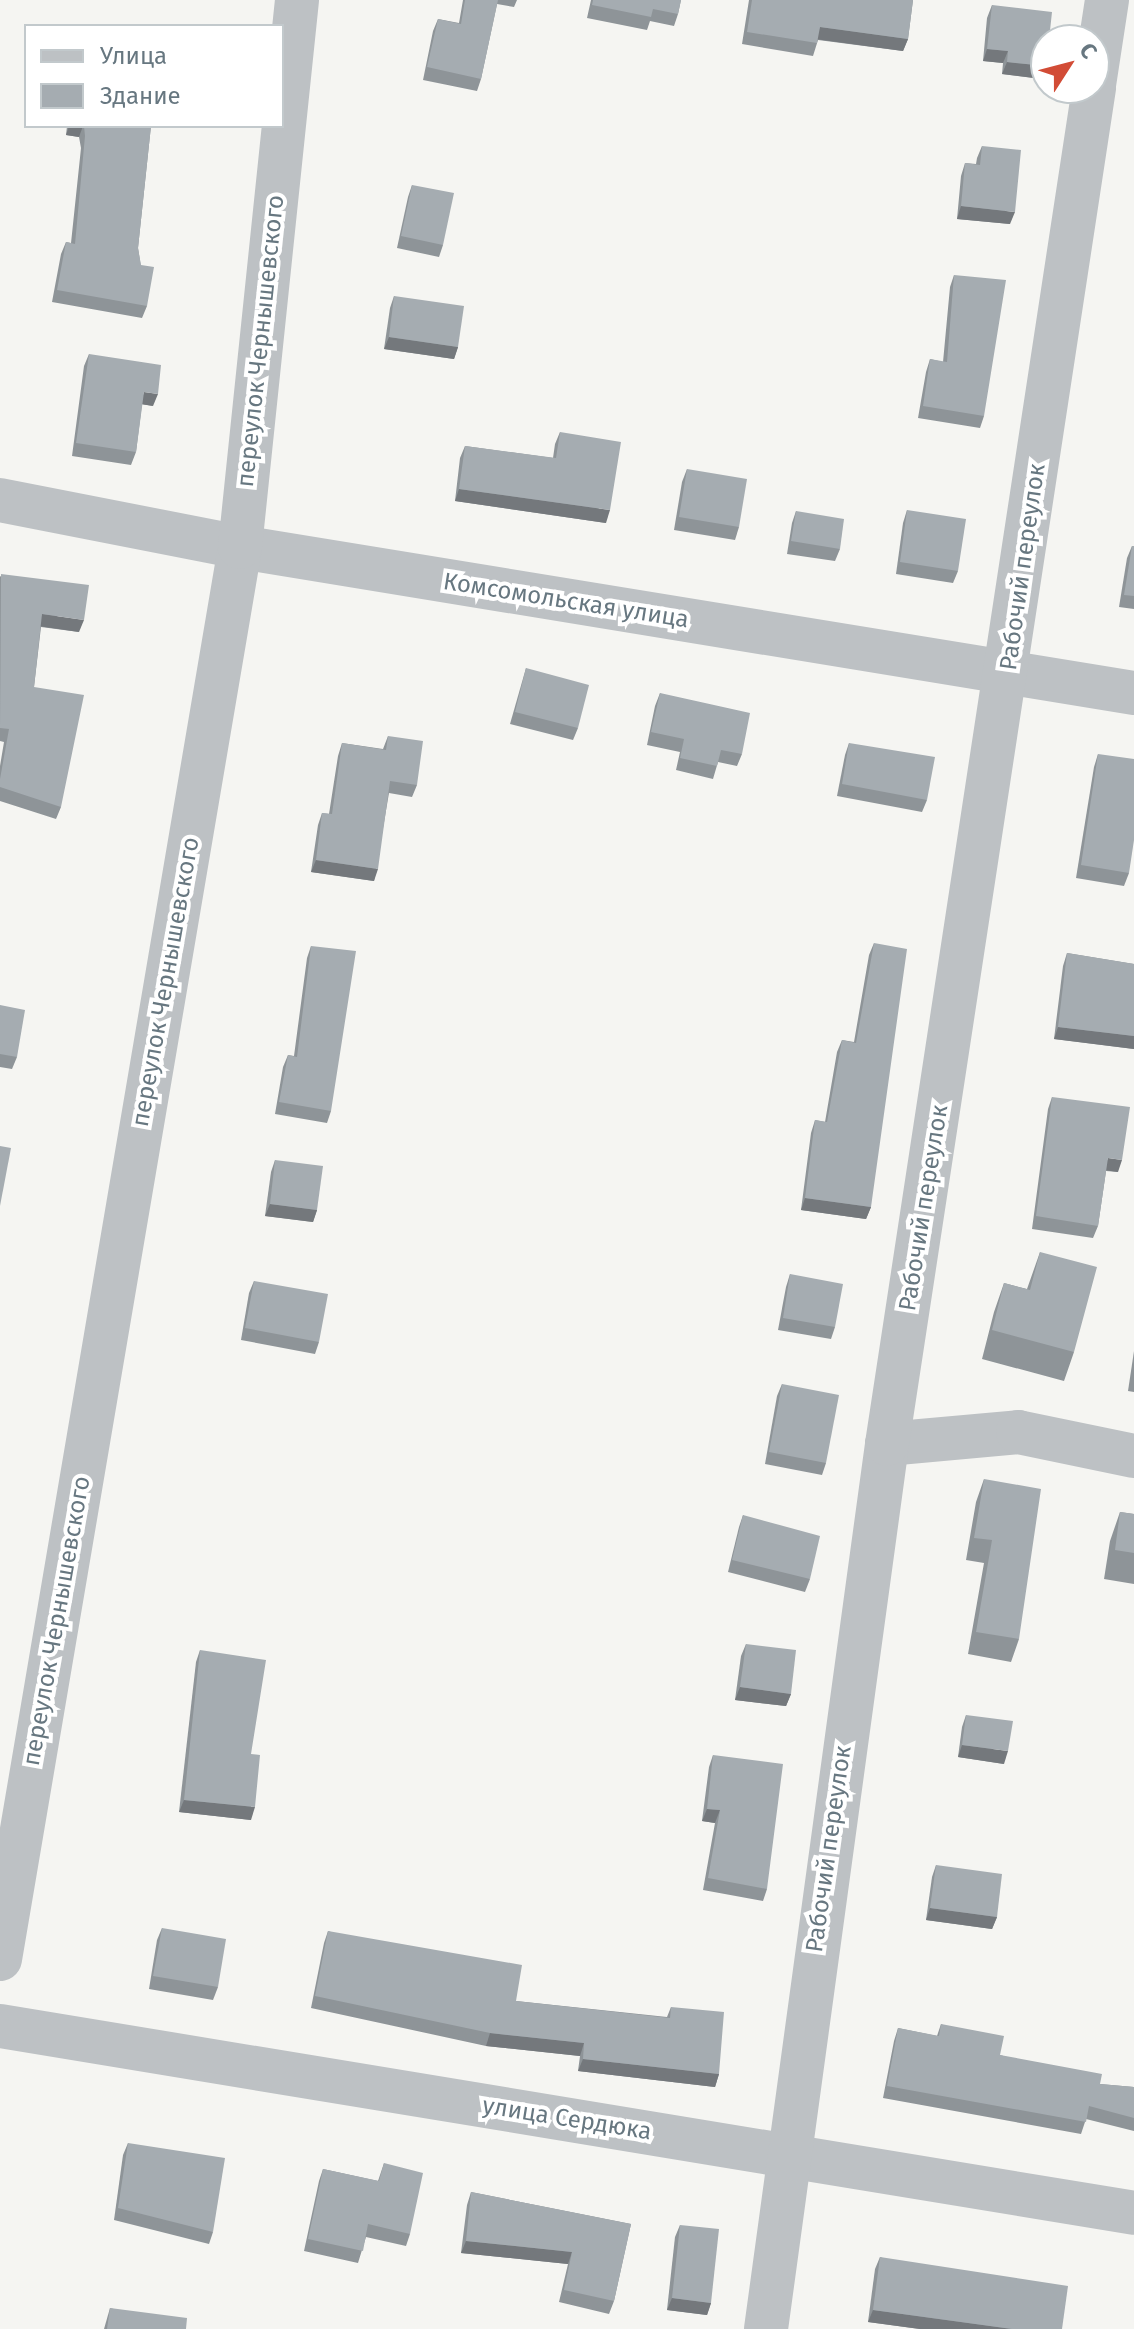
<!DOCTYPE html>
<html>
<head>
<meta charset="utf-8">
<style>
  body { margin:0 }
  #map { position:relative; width:1134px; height:2329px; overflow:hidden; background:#f5f5f2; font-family:"Fira Sans",sans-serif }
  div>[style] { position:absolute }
  .minor>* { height:44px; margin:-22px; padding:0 22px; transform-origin:22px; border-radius:22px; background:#bdc1c4 }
  .wall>* { inset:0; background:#8e9498 }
  .shaded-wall>* { inset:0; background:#74787c }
  .building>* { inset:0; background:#a5acb1 }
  span { translate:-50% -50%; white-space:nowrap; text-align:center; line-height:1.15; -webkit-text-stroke:8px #fff; paint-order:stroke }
  .street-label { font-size:24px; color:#677780 }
  .legend { position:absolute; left:24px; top:24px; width:260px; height:104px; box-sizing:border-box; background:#fff; border:2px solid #c2c9cc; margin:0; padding:10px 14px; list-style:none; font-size:24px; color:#677780 }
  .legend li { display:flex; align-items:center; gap:16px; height:40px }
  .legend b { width:40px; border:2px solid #c2c9cc }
  .north { position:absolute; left:1030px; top:24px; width:80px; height:80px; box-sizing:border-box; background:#fff; border:2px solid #c2c9cc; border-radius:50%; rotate:54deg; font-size:22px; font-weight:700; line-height:32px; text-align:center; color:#677780 }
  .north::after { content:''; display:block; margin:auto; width:28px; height:36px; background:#d24c36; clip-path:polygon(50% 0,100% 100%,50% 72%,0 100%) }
</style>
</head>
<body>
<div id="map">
  <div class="minor">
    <i style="left:1094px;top:85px;width:86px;rotate:-81.3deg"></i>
    <i style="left:0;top:500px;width:245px;rotate:11.1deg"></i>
    <i style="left:240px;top:547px;width:906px;rotate:9.28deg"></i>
    <i style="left:887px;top:1444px;width:132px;rotate:-5.2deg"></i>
    <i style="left:1018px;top:1432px;width:118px;rotate:11.7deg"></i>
    <i style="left:0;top:1959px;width:1432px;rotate:-80.35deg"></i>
    <i style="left:240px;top:547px;width:550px;rotate:-84.05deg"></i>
    <i style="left:0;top:2026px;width:1149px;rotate:9.36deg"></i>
    <i style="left:766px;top:2329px;width:893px;rotate:-82.21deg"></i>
    <i style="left:887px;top:1444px;width:1372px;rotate:-81.32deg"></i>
  </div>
  <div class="wall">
    <i style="clip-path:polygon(463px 0,517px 0,514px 7px,497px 4px,481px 79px,477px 91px,423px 80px,433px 31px,438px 19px,459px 23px)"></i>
    <i style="clip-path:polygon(591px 0,681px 0,678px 14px,674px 26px,650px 21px,647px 30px,587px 18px)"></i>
    <i style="clip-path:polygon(749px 0,913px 0,908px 39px,903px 51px,818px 40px,813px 56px,742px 44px)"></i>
    <i style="clip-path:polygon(992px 5px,1046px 40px,1046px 67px,1042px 79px,1002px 74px,1003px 63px,983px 61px,987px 18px)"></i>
    <i style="clip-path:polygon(67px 126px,151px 126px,138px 248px,147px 306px,142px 318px,52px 302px,61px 254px,66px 242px,71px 243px,81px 148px,79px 137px,66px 135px)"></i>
    <i style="clip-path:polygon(982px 146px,1010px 224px,957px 219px,961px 176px,965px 163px,976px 164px,977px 158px)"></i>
    <i style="clip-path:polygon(412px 185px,443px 245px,439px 257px,397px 248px,408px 197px)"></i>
    <i style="clip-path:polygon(954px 275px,984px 416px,980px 428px,918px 418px,926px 372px,930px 359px,943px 362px,950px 287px)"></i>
    <i style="clip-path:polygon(394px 296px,458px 347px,454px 359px,384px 349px,390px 308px)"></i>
    <i style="clip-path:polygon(89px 354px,153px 406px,142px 404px,136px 452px,131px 465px,72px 456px,84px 366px)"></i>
    <i style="clip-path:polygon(560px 432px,606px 523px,455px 501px,460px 458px,465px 446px,553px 458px,555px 444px)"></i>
    <i style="clip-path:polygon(687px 469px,739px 527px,735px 540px,674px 530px,682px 482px)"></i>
    <i style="clip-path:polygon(907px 510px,958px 571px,953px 583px,896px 574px,903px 523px)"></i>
    <i style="clip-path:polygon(796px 511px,840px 549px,835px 561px,787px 554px,792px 523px)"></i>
    <i style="clip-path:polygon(1132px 546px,1134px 546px,1134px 609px,1119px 607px,1127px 558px)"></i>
    <i style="clip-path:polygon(0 576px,79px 632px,41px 627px,34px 687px,61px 807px,56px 819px,0 801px,0 766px,4px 742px,0 741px)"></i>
    <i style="clip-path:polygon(526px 668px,578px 728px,573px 740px,510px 724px)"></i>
    <i style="clip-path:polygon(660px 693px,742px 754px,737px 766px,718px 762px,713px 779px,676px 770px,680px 752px,647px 745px,655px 706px)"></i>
    <i style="clip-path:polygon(388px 736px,417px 785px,412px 797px,389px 793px,374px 881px,311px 872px,318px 825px,322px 813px,329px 814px,338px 756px,342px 743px,383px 749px)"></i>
    <i style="clip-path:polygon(849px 743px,927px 800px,922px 812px,837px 796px,845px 755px)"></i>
    <i style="clip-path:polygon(1098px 754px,1129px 873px,1124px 886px,1076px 878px,1094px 767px)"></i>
    <i style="clip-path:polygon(874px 943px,871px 1207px,866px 1219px,801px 1210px,811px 1133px,815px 1120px,825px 1122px,837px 1052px,842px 1040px,854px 1042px,869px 955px)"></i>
    <i style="clip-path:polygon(311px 946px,331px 1111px,327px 1123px,275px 1114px,283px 1067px,288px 1055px,294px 1056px,307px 958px)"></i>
    <i style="clip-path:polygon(1067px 953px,1134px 964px,1134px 1049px,1054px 1039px,1063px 966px)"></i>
    <i style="clip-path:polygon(0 1005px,17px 1057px,12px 1069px,0 1067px)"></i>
    <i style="clip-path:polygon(1052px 1097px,1118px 1172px,1106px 1171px,1098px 1226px,1093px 1238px,1032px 1229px,1048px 1109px)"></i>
    <i style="clip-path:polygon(275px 1160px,317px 1210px,313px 1222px,265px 1216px,271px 1172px)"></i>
    <i style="clip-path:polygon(1040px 1252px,1074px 1352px,1064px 1381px,982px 1359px,994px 1312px,1004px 1283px,1027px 1289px)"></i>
    <i style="clip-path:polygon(790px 1274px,835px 1327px,831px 1339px,778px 1330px,786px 1287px)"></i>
    <i style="clip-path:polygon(254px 1281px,319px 1342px,315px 1354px,241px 1340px,249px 1293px)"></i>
    <i style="clip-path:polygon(1134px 1351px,1134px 1392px,1128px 1391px)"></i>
    <i style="clip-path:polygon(782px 1384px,826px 1463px,822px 1475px,765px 1464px,777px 1396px)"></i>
    <i style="clip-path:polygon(984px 1479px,1019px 1639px,1011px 1662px,968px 1654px,984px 1563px,966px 1560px,976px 1502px)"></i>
    <i style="clip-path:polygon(1120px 1512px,1134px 1514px,1134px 1584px,1104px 1579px,1110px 1541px)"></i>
    <i style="clip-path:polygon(743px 1515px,810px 1579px,805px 1592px,728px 1572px,739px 1527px)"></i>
    <i style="clip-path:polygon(746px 1644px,791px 1694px,786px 1706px,735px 1700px,741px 1656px)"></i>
    <i style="clip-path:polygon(200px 1650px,251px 1754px,251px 1820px,179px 1812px,196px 1662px)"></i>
    <i style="clip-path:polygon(966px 1715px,1004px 1764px,958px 1757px,962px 1727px)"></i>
    <i style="clip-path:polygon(713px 1755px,767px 1889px,763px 1901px,703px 1890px,715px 1823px,702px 1821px,709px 1767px)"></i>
    <i style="clip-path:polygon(936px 1865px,997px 1917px,992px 1929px,926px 1920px,932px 1877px)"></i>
    <i style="clip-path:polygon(162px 1928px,218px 1987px,213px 2000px,149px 1989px,157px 1940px)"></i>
    <i style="clip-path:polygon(328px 1931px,516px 2001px,667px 2017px,671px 2007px,719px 2074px,715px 2087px,578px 2071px,580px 2056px,486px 2046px,311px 2008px,324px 1943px)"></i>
    <i style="clip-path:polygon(941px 2024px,1000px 2055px,1100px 2084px,1134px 2087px,1134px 2131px,1086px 2119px,1081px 2134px,883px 2098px,894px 2041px,898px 2028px,937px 2036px)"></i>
    <i style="clip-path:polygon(128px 2143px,213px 2232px,209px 2244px,114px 2220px,123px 2155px)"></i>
    <i style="clip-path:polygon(384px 2163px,410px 2234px,406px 2246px,366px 2237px,358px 2263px,304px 2251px,319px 2181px,323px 2169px,378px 2181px)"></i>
    <i style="clip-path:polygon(471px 2192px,631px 2224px,614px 2301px,609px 2314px,559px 2302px,568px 2264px,461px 2253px,467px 2205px)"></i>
    <i style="clip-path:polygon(680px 2225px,711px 2303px,707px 2315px,667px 2310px,675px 2237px)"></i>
    <i style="clip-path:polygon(880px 2257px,1062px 2329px,920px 2329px,868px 2322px,875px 2269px)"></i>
    <i style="clip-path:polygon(110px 2308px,186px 2329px,104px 2329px)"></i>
  </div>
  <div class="shaded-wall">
    <i style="clip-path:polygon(820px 27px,908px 39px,903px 51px,815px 39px)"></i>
    <i style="clip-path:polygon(987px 49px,1008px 51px,1003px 63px,983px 61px)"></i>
    <i style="clip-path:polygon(1007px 62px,1046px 66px,1042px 79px,1002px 74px)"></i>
    <i style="clip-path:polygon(69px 126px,83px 126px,79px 137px,66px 135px)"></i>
    <i style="clip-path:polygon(961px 206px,1015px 212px,1010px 224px,957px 219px)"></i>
    <i style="clip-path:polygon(389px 337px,458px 347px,454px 359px,384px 349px)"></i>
    <i style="clip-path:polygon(144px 392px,158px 394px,153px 406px,140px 404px)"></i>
    <i style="clip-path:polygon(459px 489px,610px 510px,606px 523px,455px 501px)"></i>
    <i style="clip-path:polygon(42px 614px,84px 620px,79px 632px,38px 626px)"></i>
    <i style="clip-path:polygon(316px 860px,378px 869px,374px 881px,311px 872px)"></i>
    <i style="clip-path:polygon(1058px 1027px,1134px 1036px,1134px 1049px,1054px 1039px)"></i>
    <i style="clip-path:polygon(1108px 1158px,1122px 1160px,1118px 1172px,1104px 1170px)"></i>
    <i style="clip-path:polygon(805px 1198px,871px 1207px,866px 1219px,801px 1210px)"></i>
    <i style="clip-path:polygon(270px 1204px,317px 1210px,313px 1222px,265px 1216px)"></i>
    <i style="clip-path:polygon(740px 1687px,791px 1694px,786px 1706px,735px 1700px)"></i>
    <i style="clip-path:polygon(962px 1745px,1008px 1751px,1004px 1764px,958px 1757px)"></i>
    <i style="clip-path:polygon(184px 1800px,255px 1807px,251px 1820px,179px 1812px)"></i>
    <i style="clip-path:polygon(707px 1809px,720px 1810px,715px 1823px,702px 1821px)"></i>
    <i style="clip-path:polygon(930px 1908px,997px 1917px,992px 1929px,926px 1920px)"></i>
    <i style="clip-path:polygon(490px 2033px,584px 2043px,580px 2056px,486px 2046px)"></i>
    <i style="clip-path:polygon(583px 2059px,719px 2074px,715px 2087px,578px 2071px)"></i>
    <i style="clip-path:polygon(466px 2241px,572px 2252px,568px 2264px,461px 2253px)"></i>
    <i style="clip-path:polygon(672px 2298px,711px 2303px,707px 2315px,667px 2310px)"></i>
    <i style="clip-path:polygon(873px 2310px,1012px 2329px,920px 2329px,868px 2322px)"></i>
  </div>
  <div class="building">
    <i style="clip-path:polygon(465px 0,498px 0,481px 79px,427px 67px,438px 19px,461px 24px)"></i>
    <i style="clip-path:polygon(593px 0,681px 0,678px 14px,653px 9px,651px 17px,592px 5px)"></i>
    <i style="clip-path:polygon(752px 0,913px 0,908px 39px,820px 27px,817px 43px,747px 32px)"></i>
    <i style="clip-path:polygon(992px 5px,1052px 12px,1049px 40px,1046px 40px,1046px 66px,1007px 62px,1008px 51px,987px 49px)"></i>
    <i style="clip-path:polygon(84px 126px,151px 126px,138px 248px,141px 265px,154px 267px,147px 306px,57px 290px,66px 242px,75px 244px,85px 136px)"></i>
    <i style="clip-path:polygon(982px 146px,1021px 150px,1015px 212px,961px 206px,965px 163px,980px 165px)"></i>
    <i style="clip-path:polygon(412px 185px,454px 193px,443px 245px,401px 236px)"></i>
    <i style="clip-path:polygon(954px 275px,1006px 280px,984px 416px,923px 406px,930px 359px,947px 362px)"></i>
    <i style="clip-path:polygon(394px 296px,464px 306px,458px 347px,389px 337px)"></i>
    <i style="clip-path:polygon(89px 354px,161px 365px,158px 394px,144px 392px,136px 452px,76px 443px)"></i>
    <i style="clip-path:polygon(560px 432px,621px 442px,610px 510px,459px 489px,465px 446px,556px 458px)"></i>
    <i style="clip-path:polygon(687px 469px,747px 479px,739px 527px,679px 517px)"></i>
    <i style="clip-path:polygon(907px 510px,966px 519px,958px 571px,900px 562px)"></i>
    <i style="clip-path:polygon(796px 511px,844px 519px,840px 549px,791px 541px)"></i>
    <i style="clip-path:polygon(1132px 546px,1134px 546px,1134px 596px,1124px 595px)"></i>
    <i style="clip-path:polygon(1px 574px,89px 585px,84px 620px,42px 614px,34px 687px,84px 695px,61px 807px,0 787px,0 779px,9px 729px,0 728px)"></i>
    <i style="clip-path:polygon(526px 668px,589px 685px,578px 728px,515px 712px)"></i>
    <i style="clip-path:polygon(660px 693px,750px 713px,742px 754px,721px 750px,717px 766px,680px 758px,684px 739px,651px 732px)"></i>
    <i style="clip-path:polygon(388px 736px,423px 741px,417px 785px,390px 781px,378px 869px,316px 860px,322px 813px,332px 814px,342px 743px,386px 750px)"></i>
    <i style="clip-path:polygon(849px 743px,935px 757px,927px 800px,842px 784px)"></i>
    <i style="clip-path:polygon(1098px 754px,1134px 759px,1134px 840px,1129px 873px,1081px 865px)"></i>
    <i style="clip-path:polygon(874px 943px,907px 949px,871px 1207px,805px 1198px,815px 1120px,827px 1122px,842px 1040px,856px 1043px)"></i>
    <i style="clip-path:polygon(311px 946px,356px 951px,331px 1111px,279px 1102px,288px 1055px,297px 1057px)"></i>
    <i style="clip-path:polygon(1067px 953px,1134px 964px,1134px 1036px,1058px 1027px)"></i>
    <i style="clip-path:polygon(0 1005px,25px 1010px,17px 1057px,0 1054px)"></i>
    <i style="clip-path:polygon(1052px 1097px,1130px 1107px,1122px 1160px,1108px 1158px,1098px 1226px,1036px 1216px)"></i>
    <i style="clip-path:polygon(0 1146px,11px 1148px,0 1206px)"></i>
    <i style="clip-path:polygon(275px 1160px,323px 1166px,317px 1210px,270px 1204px)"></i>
    <i style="clip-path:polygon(1040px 1252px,1097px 1267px,1074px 1352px,992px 1330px,1004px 1283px,1030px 1290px)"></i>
    <i style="clip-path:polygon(790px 1274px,843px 1284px,835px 1327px,783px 1318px)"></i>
    <i style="clip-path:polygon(254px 1281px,328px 1294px,319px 1342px,245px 1328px)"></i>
    <i style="clip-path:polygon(782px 1384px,839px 1395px,826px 1463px,769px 1452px)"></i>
    <i style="clip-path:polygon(984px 1479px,1041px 1489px,1019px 1639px,976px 1632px,992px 1540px,974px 1538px)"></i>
    <i style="clip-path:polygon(1120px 1512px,1134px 1514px,1134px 1553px,1115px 1550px)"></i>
    <i style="clip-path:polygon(743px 1515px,820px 1536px,810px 1579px,732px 1560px)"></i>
    <i style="clip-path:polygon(746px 1644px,796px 1650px,791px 1694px,740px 1687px)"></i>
    <i style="clip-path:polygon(200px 1650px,266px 1660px,251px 1754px,260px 1755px,255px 1807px,184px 1800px)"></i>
    <i style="clip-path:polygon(966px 1715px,1013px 1721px,1008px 1751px,962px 1745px)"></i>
    <i style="clip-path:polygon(713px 1755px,783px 1764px,767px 1889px,708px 1878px,720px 1810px,707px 1809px)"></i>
    <i style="clip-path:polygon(936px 1865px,1002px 1874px,997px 1917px,930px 1908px)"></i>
    <i style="clip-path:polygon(162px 1928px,226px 1939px,218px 1987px,153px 1976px)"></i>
    <i style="clip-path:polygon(328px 1931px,522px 1965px,516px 2001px,670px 2018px,671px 2007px,724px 2012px,719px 2074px,583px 2059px,584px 2043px,490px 2033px,315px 1996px)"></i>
    <i style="clip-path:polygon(941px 2024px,1004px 2036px,1000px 2055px,1102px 2074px,1100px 2084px,1134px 2087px,1134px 2118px,1089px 2106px,1086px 2122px,887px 2086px,898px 2028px,939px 2036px)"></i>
    <i style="clip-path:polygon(128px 2143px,225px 2158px,213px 2232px,118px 2208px)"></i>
    <i style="clip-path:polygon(384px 2163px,423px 2173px,410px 2234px,368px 2224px,363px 2251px,308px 2239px,323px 2169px,379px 2181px)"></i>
    <i style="clip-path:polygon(471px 2192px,631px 2224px,614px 2301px,564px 2290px,572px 2252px,466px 2241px)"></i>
    <i style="clip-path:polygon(680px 2225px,719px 2229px,711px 2303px,672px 2298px)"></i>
    <i style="clip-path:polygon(880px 2257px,1068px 2286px,1062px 2329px,1012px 2329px,873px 2310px)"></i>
    <i style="clip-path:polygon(110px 2308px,187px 2318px,186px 2329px,107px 2329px)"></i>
  </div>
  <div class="street-label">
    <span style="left:261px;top:341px;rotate:-84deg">переулок Чернышевского</span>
    <span style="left:1023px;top:567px;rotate:-82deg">Рабочий переулок</span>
    <span style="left:566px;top:601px;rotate:9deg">Комсомольская улица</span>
    <span style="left:166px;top:982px;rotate:-80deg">переулок Чернышевского</span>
    <span style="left:924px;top:1208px;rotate:-81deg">Рабочий переулок</span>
    <span style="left:57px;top:1621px;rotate:-80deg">переулок Чернышевского</span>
    <span style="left:829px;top:1849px;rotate:-82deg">Рабочий переулок</span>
    <span style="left:567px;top:2119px;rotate:9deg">улица Сердюка</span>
  </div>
  <ul class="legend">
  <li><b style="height:10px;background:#bdc1c4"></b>Улица</li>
  <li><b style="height:22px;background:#a5acb1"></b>Здание</li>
  </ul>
  <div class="north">С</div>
</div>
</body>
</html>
